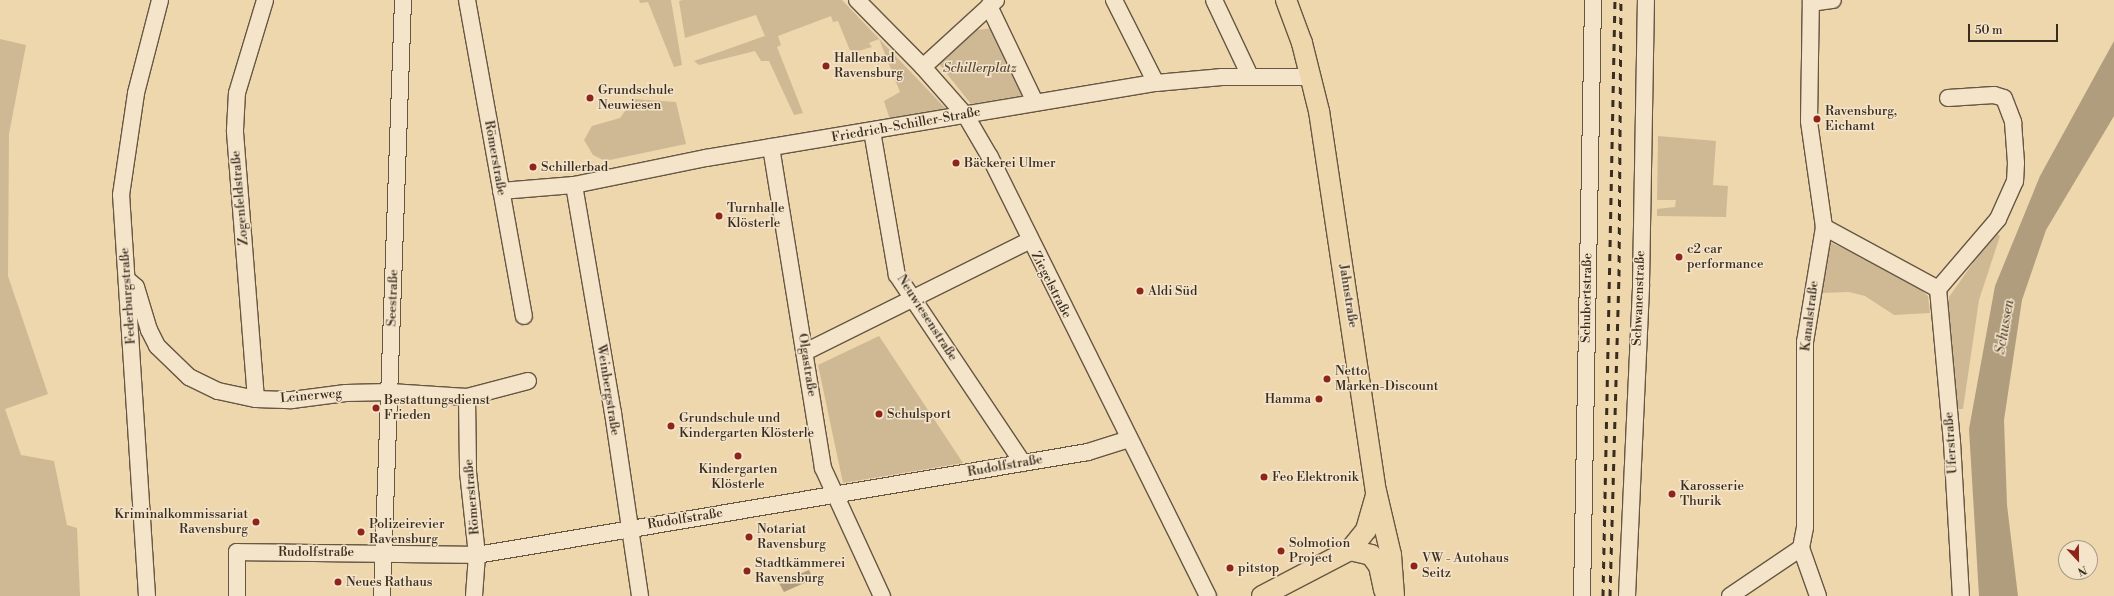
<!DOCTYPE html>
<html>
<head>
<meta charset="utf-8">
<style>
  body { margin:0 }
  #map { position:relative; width:2114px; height:596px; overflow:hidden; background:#eed6ad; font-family:"Libre Bodoni",serif }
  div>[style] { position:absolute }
  .green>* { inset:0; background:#cfb995 }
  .water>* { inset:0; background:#b09d7d }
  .roads { filter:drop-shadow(1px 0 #665743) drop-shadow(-1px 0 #665743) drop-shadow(0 1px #665743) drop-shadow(0 -1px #665743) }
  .minor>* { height:16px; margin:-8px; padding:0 8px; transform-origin:8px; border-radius:8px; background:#f4e4ca }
  .major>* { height:20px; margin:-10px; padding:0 10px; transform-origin:10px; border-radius:10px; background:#eed6ad }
  .rail>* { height:3px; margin-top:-1.5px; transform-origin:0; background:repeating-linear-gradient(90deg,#392d20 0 7px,transparent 0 14px) }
  .dots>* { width:11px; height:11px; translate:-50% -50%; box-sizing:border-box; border:2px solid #f4e4ca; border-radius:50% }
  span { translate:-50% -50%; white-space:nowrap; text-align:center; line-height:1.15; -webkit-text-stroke:3px #f4e4ca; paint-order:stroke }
  .poi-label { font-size:13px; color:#392d20 }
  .left { translate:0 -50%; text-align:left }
  .right { translate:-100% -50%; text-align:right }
  .park-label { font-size:13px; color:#574937; font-style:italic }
  .street-label { font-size:13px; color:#392d20 }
  .water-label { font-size:14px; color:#574937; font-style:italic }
  .north { position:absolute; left:2058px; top:540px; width:40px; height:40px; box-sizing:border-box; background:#f4e4ca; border:1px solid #a99b86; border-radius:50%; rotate:158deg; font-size:11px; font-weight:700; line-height:16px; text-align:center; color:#392d20 }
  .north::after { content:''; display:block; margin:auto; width:14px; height:18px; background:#8f2418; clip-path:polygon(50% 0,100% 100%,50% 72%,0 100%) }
  .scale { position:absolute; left:1968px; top:24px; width:90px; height:18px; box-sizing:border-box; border:2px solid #392d20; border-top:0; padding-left:5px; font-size:12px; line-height:14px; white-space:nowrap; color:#392d20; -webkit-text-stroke:3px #f4e4ca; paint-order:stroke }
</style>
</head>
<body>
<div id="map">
  <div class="green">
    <i style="clip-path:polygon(639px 0,671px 0,682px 65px,674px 67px,648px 2px,640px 3px)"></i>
    <i style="clip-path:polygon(683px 0,842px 0,949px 112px,890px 120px,884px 101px,900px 92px,879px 39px,869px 43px,872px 47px,851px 53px,838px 21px,833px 22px,831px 16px,778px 36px,781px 45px,777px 47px,803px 113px,794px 115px,769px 61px,761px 61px,755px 51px,699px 65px,694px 61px,765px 36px,756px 15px,685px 38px,679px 1px)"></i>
    <i style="clip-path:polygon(995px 28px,1026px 95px,971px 104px,939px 64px,976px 30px)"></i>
    <i style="clip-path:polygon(0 39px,26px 45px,9px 134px,8px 276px,48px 394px,5px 409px,21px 455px,54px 461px,67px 525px,77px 528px,80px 596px,0 596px)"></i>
    <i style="clip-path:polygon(634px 99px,676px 102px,686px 144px,605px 161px,593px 155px,584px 140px,592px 126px,620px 118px)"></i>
    <i style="clip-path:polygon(1658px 136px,1716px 141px,1713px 185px,1728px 186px,1726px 217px,1657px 216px,1657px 209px,1675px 207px,1676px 200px,1657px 200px)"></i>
    <i style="clip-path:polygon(1995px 232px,2000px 236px,1979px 300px,1963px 409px,1956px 409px,1947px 309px,1949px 297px)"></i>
    <i style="clip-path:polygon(1827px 241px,1905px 276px,1928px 296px,1930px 313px,1894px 315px,1865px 296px,1849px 292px,1819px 293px)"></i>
    <i style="clip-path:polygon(879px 336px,963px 463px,843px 483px,818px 365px)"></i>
  </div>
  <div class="water">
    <i style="clip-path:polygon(2114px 41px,2114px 116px,2046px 230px,2022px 300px,2004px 420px,2007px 505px,2018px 596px,1979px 596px,1969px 429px,1995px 286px,2040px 176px)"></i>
    <i style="clip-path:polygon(809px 570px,813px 579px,784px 592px,779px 583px)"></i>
  </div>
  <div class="roads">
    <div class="minor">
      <i style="left:467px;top:0;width:321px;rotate:79.8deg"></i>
      <i style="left:857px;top:0;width:94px;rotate:45.4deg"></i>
      <i style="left:923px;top:67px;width:65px;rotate:48.7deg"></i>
      <i style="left:966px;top:116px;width:48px;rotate:59.7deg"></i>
      <i style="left:990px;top:157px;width:490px;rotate:63.6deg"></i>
      <i style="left:1114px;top:0;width:93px;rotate:63.2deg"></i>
      <i style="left:1214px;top:0;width:84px;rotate:64.7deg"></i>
      <i style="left:1811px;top:3px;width:22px;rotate:-8deg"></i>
      <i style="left:989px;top:6px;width:106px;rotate:64.4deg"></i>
      <i style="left:923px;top:67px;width:99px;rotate:-42.5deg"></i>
      <i style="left:1948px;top:98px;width:46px;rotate:-3.7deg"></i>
      <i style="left:1994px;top:95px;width:10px;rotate:17deg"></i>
      <i style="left:2004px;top:98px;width:26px;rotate:69deg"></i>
      <i style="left:2013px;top:122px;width:41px;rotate:85.8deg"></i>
      <i style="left:2016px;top:163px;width:18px;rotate:93deg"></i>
      <i style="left:2015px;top:181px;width:42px;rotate:114.1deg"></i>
      <i style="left:1998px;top:219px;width:92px;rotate:130.6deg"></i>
      <i style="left:1938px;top:289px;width:154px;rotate:84.8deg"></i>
      <i style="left:1952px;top:442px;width:154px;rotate:86.7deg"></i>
      <i style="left:872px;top:131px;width:146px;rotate:80.2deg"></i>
      <i style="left:897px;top:275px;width:226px;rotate:56.2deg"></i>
      <i style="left:771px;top:147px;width:325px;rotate:80.8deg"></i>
      <i style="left:823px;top:468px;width:141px;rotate:65.3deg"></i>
      <i style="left:574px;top:185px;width:231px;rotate:80.3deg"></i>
      <i style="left:613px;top:413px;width:185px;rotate:81.6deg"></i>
      <i style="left:501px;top:191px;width:73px;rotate:-4.7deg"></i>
      <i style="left:574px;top:185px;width:135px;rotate:-11.6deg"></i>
      <i style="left:706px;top:158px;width:456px;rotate:-9.5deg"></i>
      <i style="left:1156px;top:83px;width:66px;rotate:-5.2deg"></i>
      <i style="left:1222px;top:77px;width:90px"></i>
      <i style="left:1824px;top:227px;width:130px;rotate:28.5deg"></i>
      <i style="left:129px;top:281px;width:9px;rotate:41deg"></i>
      <i style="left:136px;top:287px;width:45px;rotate:73.2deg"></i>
      <i style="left:149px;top:330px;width:18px;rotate:63deg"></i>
      <i style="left:157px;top:346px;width:45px;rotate:44.1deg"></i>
      <i style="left:189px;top:377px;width:32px;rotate:26deg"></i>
      <i style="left:218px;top:391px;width:39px;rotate:12deg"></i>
      <i style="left:256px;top:399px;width:36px;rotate:2deg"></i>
      <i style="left:292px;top:400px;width:54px;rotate:-7.4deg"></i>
      <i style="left:346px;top:393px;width:44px;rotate:-1.3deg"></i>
      <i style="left:390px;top:392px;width:77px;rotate:3.7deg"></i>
      <i style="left:467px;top:397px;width:63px;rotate:-14.7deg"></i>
      <i style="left:805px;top:352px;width:250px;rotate:-26.4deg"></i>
      <i style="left:467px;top:397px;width:75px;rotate:89.2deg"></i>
      <i style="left:468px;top:472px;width:83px;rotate:83.8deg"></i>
      <i style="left:477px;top:555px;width:41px;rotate:94.2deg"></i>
      <i style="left:256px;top:399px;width:270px;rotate:-94.5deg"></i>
      <i style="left:235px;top:130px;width:37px;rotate:-87deg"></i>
      <i style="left:237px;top:93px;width:97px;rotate:-73.2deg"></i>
      <i style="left:1801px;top:548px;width:51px;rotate:70.5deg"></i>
      <i style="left:147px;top:596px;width:402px;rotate:-93.7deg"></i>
      <i style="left:121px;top:195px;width:103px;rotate:-81.6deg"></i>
      <i style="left:136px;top:93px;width:96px;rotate:-75.5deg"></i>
      <i style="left:237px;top:596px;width:44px;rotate:-90deg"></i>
      <i style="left:237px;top:552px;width:240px;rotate:0.7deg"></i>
      <i style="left:477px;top:555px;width:620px;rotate:-9.57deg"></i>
      <i style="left:1088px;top:452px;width:43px;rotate:-17.6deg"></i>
      <i style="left:382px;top:596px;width:596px;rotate:-87.98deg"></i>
      <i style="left:1582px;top:596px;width:596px;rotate:-88.94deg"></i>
      <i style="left:1627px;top:596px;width:312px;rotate:-87.4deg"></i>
      <i style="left:1641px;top:284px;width:284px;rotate:-89deg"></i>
      <i style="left:1730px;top:596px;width:86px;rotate:-34.1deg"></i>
      <i style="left:1801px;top:548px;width:21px;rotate:-79deg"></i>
      <i style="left:1805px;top:527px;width:185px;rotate:-90deg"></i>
      <i style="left:1805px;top:342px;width:117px;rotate:-80.6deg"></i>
      <i style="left:1824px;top:227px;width:107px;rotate:-98.1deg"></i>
      <i style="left:1809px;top:121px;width:121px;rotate:-89.1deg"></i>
    </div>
    <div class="major">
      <i style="left:1286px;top:0;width:46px;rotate:69.6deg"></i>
      <i style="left:1302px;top:43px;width:70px;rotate:76deg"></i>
      <i style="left:1319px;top:111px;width:384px;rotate:81.5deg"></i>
      <i style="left:1376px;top:491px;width:66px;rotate:76.8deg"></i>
      <i style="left:1391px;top:555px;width:41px;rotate:85.8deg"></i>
      <i style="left:1350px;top:550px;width:22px;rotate:13deg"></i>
      <i style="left:1371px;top:555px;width:14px;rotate:54deg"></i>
      <i style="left:1379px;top:566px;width:25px;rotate:78deg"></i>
      <i style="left:1262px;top:596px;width:99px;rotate:-27.6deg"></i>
      <i style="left:1350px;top:550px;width:26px;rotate:-51deg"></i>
      <i style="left:1366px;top:530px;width:36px;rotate:-74deg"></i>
    </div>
  </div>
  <div class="rail">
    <i style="left:1603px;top:596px;width:596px;rotate:-88.85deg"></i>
    <i style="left:1610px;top:596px;width:320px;rotate:-88.4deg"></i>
    <i style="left:1619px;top:276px;width:276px;rotate:-89.6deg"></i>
  </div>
  <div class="dots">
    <i style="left:826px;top:66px;background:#8f2418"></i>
    <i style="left:590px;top:98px;background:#8f2418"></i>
    <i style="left:1817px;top:119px;background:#8f2418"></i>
    <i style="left:956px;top:163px;background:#8f2418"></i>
    <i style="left:533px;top:167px;background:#8f2418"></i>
    <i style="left:719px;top:216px;background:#8f2418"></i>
    <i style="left:1679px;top:257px;background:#8f2418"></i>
    <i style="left:1140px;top:291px;background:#8f2418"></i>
    <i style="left:1327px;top:379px;background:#8f2418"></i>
    <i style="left:1319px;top:399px;background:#8f2418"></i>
    <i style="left:376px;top:408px;background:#8f2418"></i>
    <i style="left:879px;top:414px;background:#8f2418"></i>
    <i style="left:671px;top:426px;background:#8f2418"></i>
    <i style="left:738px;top:456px;background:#8f2418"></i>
    <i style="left:1264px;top:477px;background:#8f2418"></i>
    <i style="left:1672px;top:494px;background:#8f2418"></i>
    <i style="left:256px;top:522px;background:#8f2418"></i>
    <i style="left:361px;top:532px;background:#8f2418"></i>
    <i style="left:749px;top:537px;background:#8f2418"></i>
    <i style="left:1281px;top:551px;background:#8f2418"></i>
    <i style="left:1414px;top:566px;background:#8f2418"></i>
    <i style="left:1230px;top:568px;background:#8f2418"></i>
    <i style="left:747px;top:571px;background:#8f2418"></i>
    <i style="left:338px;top:582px;background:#8f2418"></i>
  </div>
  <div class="poi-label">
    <span class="left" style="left:834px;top:66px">Hallenbad<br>Ravensburg</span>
    <span class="left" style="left:598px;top:98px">Grundschule<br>Neuwiesen</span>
    <span class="left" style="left:1825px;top:119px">Ravensburg,<br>Eichamt</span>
    <span class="left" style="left:964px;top:163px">Bäckerei Ulmer</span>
    <span class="left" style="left:541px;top:167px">Schillerbad</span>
    <span class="left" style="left:727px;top:216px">Turnhalle<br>Klösterle</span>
    <span class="left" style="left:1687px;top:257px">c2 car<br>performance</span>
    <span class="left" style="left:1148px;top:291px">Aldi Süd</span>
    <span class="left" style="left:1335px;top:379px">Netto<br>Marken-Discount</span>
    <span class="right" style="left:1311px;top:399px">Hamma</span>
    <span class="left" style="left:384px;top:408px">Bestattungsdienst<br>Frieden</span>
    <span class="left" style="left:887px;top:414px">Schulsport</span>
    <span class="left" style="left:679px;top:426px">Grundschule und<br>Kindergarten Klösterle</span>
    <span style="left:738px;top:477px">Kindergarten<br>Klösterle</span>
    <span class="left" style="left:1272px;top:477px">Feo Elektronik</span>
    <span class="left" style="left:1680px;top:494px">Karosserie<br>Thurik</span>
    <span class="right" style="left:248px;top:522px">Kriminalkommissariat<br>Ravensburg</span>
    <span class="left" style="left:369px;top:532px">Polizeirevier<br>Ravensburg</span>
    <span class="left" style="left:757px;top:537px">Notariat<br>Ravensburg</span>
    <span class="left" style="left:1289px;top:551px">Solmotion<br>Project</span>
    <span class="left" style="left:1422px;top:566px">VW - Autohaus<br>Seitz</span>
    <span class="left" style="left:755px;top:571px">Stadtkämmerei<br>Ravensburg</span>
    <span class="left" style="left:1238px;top:568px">pitstop</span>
    <span class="left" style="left:346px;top:582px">Neues Rathaus</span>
  </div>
  <div class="park-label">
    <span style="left:980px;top:68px">Schillerplatz</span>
  </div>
  <div class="street-label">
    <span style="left:906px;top:125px;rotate:-10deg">Friedrich-Schiller-Straße</span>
    <span style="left:495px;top:158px;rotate:80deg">Römerstraße</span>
    <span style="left:240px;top:198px;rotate:-95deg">Zogenfeldstraße</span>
    <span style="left:1051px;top:285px;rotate:63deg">Ziegelstraße</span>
    <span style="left:128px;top:296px;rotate:-94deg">Federburgstraße</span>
    <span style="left:1348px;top:296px;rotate:81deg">Jahnstraße</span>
    <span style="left:393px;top:298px;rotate:-88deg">Seestraße</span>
    <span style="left:1587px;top:298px;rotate:-89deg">Schubertstraße</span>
    <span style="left:1639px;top:298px;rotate:-88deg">Schwanenstraße</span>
    <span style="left:1810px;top:316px;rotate:-83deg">Kanalstraße</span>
    <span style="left:927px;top:318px;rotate:57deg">Neuwiesenstraße</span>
    <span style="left:807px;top:365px;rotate:81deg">Olgastraße</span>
    <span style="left:608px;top:390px;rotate:81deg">Weinbergstraße</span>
    <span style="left:311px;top:396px;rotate:-5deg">Leinerweg</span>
    <span style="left:1951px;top:443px;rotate:-94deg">Uferstraße</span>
    <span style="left:1005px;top:466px;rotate:-10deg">Rudolfstraße</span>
    <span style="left:472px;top:497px;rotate:-95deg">Römerstraße</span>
    <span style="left:685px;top:519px;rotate:-9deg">Rudolfstraße</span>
    <span style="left:316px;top:552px">Rudolfstraße</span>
  </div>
  <div class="water-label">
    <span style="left:2005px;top:327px;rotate:-80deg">Schussen</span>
  </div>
  <div class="north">N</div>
  <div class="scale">50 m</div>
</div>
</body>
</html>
